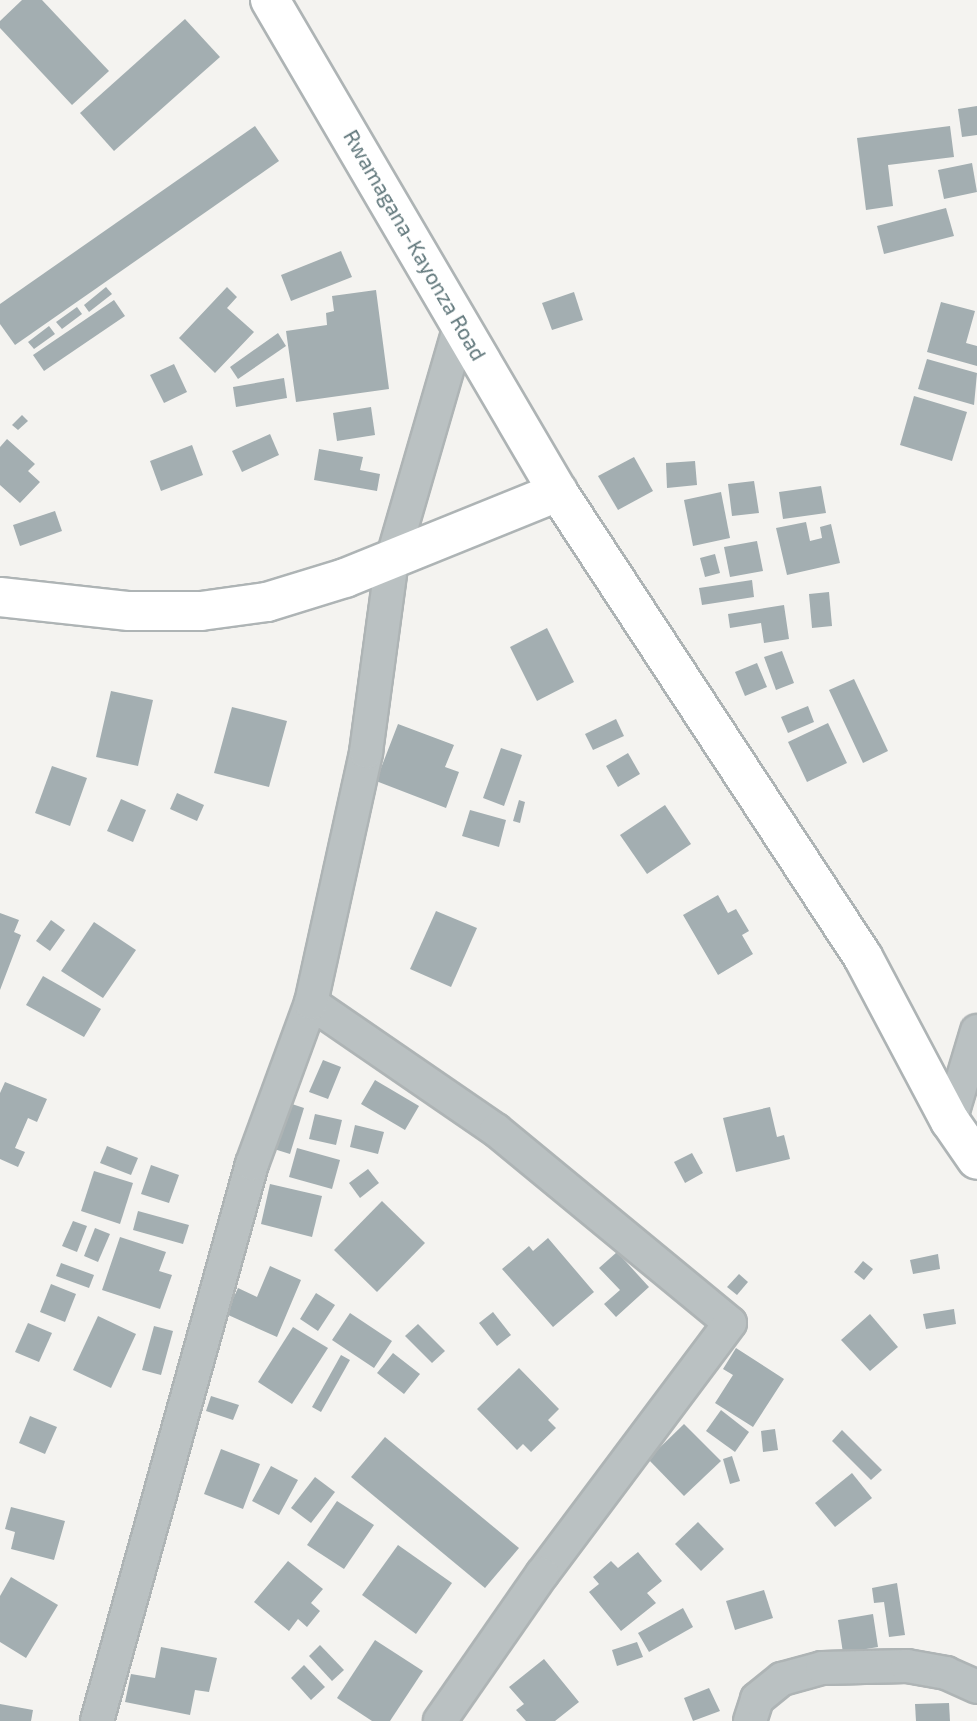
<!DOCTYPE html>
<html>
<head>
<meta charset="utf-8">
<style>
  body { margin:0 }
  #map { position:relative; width:977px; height:1721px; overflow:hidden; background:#f4f3f0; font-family:"Exo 2",sans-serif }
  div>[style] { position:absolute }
  .building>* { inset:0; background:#a3aeb1 }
  .roads { filter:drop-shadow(2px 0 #aeb4b5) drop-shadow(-2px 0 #aeb4b5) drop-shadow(0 2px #aeb4b5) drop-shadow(0 -2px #aeb4b5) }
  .street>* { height:32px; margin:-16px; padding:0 16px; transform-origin:16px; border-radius:16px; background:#bac1c2 }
  .highway>* { height:38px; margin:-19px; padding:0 19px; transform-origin:19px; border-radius:19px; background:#fff }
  span { translate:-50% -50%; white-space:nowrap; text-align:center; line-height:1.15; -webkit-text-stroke:7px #fff; paint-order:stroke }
  .street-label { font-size:21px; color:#5f767a }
</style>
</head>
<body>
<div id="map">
  <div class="building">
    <i style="clip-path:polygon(22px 0,42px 0,109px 71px,72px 105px,0 28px,0 21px)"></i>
    <i style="clip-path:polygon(185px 19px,220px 57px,114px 151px,80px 113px)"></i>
    <i style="clip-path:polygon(977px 106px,977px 135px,962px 137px,958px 109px)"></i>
    <i style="clip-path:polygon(255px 126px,279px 161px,15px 345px,0 324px,0 304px)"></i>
    <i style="clip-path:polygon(950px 126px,954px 157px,888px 165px,893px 206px,866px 210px,857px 138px)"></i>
    <i style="clip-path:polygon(972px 163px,977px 192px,944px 199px,938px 170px)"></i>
    <i style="clip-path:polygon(946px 208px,954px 236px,884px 254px,877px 226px)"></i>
    <i style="clip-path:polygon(341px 251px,352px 277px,291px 301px,281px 275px)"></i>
    <i style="clip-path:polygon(106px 287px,112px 294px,89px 312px,84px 305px)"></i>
    <i style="clip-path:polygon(227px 287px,237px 297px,227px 308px,254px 332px,215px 373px,179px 338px)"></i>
    <i style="clip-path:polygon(376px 290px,389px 389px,296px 402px,286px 331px,327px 325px,326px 313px,334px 311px,332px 296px)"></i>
    <i style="clip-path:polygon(574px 292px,583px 320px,552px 330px,542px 303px)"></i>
    <i style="clip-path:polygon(114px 300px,125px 316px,44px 371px,33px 355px)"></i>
    <i style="clip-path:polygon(941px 302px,975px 311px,966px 343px,977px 346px,977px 366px,927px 352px)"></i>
    <i style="clip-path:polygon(77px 307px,82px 314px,62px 329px,56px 322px)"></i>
    <i style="clip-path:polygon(49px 326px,55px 334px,34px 349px,28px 342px)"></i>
    <i style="clip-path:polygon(278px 333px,286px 346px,238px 379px,230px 367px)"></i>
    <i style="clip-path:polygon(927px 359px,977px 373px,974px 405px,918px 389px)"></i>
    <i style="clip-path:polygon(174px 364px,187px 392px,164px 403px,150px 375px)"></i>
    <i style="clip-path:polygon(284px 378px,287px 398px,236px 407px,233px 387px)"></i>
    <i style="clip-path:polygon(914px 396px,967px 412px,952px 461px,900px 445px)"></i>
    <i style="clip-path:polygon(371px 407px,375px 435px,337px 441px,333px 413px)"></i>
    <i style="clip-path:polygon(22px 415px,28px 421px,18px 430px,12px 425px)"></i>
    <i style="clip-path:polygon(270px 434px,279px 455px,242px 472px,232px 451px)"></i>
    <i style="clip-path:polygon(7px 439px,35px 464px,28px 471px,40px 482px,20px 503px,0 485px,0 447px)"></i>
    <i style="clip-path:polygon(192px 445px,203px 475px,161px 491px,150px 461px)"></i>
    <i style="clip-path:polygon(319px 449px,363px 457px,360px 470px,380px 474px,377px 491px,314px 480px)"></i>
    <i style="clip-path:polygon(634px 457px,653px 491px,618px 510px,598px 476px)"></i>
    <i style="clip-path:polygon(695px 461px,697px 485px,667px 488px,666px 463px)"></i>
    <i style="clip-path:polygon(754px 481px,759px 513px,732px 516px,728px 484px)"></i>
    <i style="clip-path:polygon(821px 486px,826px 513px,783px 519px,779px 492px)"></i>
    <i style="clip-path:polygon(721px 492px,730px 538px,693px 546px,684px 500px)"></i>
    <i style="clip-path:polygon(55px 511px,62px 531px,20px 546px,13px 525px)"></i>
    <i style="clip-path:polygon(806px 522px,810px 541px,822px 538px,820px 527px,831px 524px,840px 563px,787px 575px,776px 528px)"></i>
    <i style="clip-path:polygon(757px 541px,763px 571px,730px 577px,724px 547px)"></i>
    <i style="clip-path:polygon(715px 554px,720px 573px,705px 577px,700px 558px)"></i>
    <i style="clip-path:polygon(752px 580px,754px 597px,702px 605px,699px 588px)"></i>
    <i style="clip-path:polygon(829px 592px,832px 626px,812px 628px,809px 594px)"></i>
    <i style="clip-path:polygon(784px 605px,789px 639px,764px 643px,761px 623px,730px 628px,728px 614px)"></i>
    <i style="clip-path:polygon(547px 628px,574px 682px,537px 701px,510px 647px)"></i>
    <i style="clip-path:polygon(782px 651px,794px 683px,776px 690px,764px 657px)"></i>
    <i style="clip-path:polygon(757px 663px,767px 687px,745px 696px,735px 672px)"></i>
    <i style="clip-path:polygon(854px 679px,888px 751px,863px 763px,829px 690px)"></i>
    <i style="clip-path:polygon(111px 691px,153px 700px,138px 766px,96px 757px)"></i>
    <i style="clip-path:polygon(808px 706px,814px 722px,788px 733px,781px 717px)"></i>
    <i style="clip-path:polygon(232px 707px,287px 721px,269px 787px,214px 773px)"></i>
    <i style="clip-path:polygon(616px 719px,624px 736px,593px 750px,585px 734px)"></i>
    <i style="clip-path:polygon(828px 723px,847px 763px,807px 782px,788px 742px)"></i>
    <i style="clip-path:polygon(398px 724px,454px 745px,445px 767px,459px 772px,446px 808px,376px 781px)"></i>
    <i style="clip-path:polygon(501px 748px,522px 755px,504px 806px,483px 798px)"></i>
    <i style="clip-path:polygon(628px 753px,640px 774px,618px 787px,606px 766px)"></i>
    <i style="clip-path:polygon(52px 766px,87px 778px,70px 826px,35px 813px)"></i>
    <i style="clip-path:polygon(177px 793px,204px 805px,197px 821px,170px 809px)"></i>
    <i style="clip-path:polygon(121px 799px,146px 810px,133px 842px,107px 831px)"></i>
    <i style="clip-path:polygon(519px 800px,525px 802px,520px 823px,513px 821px)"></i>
    <i style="clip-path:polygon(665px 805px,691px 844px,647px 874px,620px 835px)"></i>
    <i style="clip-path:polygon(470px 810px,506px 820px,499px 847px,462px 836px)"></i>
    <i style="clip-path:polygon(718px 895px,728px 913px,736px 909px,749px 931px,742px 935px,753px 954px,718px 975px,683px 915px)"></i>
    <i style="clip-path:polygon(436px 911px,477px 928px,451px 987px,410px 969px)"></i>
    <i style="clip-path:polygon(0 913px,19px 920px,14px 932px,21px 935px,0 990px)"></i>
    <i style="clip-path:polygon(51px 920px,65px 930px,50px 951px,36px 941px)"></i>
    <i style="clip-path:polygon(94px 922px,136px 950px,103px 998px,61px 971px)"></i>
    <i style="clip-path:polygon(43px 976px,101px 1009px,84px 1037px,26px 1005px)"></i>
    <i style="clip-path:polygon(323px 1060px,341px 1067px,328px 1099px,309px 1092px)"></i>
    <i style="clip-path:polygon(375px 1080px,419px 1106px,405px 1130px,361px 1104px)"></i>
    <i style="clip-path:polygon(5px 1082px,47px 1099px,37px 1122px,28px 1118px,15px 1148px,25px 1152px,18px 1167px,0 1159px,0 1093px)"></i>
    <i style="clip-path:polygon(289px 1103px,304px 1108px,290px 1154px,274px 1149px)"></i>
    <i style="clip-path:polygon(770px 1107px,777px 1137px,784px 1135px,790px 1159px,736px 1172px,723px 1118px)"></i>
    <i style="clip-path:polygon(315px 1114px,342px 1120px,336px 1145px,309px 1139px)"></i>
    <i style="clip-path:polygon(355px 1125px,384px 1132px,378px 1154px,350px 1147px)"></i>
    <i style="clip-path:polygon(107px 1146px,138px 1158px,131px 1175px,100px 1163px)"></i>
    <i style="clip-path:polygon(297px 1148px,340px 1160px,332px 1189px,289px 1177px)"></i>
    <i style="clip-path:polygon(692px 1153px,703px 1173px,685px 1183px,674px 1162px)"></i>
    <i style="clip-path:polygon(151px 1165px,179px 1175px,169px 1203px,141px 1194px)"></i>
    <i style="clip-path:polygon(368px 1169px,379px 1183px,360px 1198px,349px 1183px)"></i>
    <i style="clip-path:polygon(94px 1171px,133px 1183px,120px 1224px,81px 1211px)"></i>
    <i style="clip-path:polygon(270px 1184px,322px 1196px,312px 1237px,261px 1224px)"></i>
    <i style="clip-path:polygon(382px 1201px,425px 1243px,377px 1292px,334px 1250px)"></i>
    <i style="clip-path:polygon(138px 1211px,189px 1225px,183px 1244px,133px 1230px)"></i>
    <i style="clip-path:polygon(73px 1221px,87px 1226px,77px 1252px,62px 1246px)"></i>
    <i style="clip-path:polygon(95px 1228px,110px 1234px,98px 1262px,84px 1256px)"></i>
    <i style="clip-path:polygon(120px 1237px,166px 1252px,159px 1271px,172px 1275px,160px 1309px,102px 1290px)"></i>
    <i style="clip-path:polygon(548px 1238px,594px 1292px,553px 1327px,502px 1269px,529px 1246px,533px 1251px)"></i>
    <i style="clip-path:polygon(617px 1252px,649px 1287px,616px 1317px,604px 1304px,620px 1290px,599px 1268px)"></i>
    <i style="clip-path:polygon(938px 1254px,940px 1269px,913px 1274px,910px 1260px)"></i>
    <i style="clip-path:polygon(863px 1261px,873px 1269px,864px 1280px,854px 1272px)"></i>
    <i style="clip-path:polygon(61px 1263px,94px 1275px,89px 1288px,56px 1276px)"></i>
    <i style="clip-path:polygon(270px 1266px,301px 1280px,277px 1337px,226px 1314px,238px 1288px,257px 1297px)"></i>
    <i style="clip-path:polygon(739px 1274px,748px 1282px,737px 1295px,727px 1287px)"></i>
    <i style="clip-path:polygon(51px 1284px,76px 1294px,65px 1322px,40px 1312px)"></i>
    <i style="clip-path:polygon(316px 1293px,335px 1305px,318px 1331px,300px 1319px)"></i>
    <i style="clip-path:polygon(954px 1309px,956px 1324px,926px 1329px,923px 1314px)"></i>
    <i style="clip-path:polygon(493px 1312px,511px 1335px,497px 1346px,479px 1323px)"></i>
    <i style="clip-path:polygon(350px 1313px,392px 1341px,374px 1368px,332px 1340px)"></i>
    <i style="clip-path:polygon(870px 1314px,898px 1347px,870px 1371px,841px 1340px)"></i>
    <i style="clip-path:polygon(98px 1316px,136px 1334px,111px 1388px,73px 1370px)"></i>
    <i style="clip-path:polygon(28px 1323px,52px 1333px,39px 1362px,15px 1352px)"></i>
    <i style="clip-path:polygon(418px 1324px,445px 1351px,432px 1363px,405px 1336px)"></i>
    <i style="clip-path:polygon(154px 1326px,173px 1331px,161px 1375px,142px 1370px)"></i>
    <i style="clip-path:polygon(293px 1327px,328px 1348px,292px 1404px,258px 1382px)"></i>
    <i style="clip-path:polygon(736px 1348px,784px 1379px,753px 1427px,715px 1403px,733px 1375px,723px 1369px)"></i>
    <i style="clip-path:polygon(393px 1353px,420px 1374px,404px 1394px,377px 1373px)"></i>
    <i style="clip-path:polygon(341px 1355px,350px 1360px,321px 1412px,312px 1407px)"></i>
    <i style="clip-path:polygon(519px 1368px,559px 1409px,548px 1420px,556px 1428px,531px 1452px,523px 1444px,517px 1450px,477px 1409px)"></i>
    <i style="clip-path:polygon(211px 1396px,239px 1405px,233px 1420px,206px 1411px)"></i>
    <i style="clip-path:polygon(721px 1410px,749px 1432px,735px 1452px,706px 1431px)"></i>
    <i style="clip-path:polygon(30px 1416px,57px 1427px,45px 1454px,19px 1443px)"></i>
    <i style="clip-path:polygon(684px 1424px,721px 1461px,684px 1496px,648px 1459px)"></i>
    <i style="clip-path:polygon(775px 1429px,778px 1450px,763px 1452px,761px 1431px)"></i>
    <i style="clip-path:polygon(842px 1430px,882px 1470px,871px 1480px,832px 1441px)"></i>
    <i style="clip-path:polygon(385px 1437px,519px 1548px,485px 1588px,351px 1477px)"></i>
    <i style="clip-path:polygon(221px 1449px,260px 1464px,243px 1509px,204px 1494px)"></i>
    <i style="clip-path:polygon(732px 1456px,740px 1481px,730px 1484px,723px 1459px)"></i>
    <i style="clip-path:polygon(271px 1466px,298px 1480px,279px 1515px,252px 1501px)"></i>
    <i style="clip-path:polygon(852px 1473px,872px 1498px,835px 1527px,815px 1503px)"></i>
    <i style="clip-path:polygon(315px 1477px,335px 1492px,311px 1523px,291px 1508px)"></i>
    <i style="clip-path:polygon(337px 1501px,374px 1525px,344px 1569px,307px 1545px)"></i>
    <i style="clip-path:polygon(11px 1507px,65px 1521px,54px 1560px,11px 1549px,15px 1532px,5px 1529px)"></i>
    <i style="clip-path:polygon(698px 1522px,724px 1549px,701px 1571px,675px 1544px)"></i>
    <i style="clip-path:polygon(398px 1545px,452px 1583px,416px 1634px,362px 1595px)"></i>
    <i style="clip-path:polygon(638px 1552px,662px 1581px,647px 1593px,656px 1603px,621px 1631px,589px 1592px,599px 1584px,593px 1577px,611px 1561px,618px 1568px)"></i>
    <i style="clip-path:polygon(288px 1561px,323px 1589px,311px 1603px,320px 1611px,307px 1627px,298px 1619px,289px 1631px,254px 1602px)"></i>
    <i style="clip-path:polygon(11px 1577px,58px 1605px,26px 1658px,0 1642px,0 1596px)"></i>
    <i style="clip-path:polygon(897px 1583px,905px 1635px,889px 1637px,884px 1602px,874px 1603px,872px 1588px)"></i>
    <i style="clip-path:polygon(764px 1590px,773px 1618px,735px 1630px,726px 1601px)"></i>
    <i style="clip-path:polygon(683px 1608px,693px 1627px,649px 1652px,638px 1633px)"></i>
    <i style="clip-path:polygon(873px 1614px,878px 1647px,843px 1653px,838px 1620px)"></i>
    <i style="clip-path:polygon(375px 1640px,423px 1671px,390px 1721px,372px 1721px,337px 1698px)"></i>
    <i style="clip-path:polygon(637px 1642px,643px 1657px,617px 1666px,612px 1650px)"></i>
    <i style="clip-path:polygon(320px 1645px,344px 1670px,332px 1681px,309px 1656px)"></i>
    <i style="clip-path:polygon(161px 1647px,217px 1658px,209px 1692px,195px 1690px,190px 1715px,125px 1702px,131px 1674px,155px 1678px)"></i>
    <i style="clip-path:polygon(544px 1659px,579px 1702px,555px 1721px,526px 1721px,516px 1710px,524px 1704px,509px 1687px)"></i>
    <i style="clip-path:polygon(304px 1665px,325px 1687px,311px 1700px,291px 1678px)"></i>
    <i style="clip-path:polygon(709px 1688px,720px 1711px,693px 1721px,684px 1698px)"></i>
    <i style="clip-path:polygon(949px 1703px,950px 1721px,916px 1721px,915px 1704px)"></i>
    <i style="clip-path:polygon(0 1704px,33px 1710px,31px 1721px,0 1721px)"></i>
  </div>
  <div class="roads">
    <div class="street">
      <i style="left:311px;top:1003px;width:224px;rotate:34.5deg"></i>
      <i style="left:496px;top:1130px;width:303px;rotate:39.5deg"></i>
      <i style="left:730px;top:1323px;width:314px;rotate:126.8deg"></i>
      <i style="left:542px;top:1574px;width:179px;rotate:124.8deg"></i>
      <i style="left:950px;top:1121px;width:94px;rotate:-73.3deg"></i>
      <i style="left:97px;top:1721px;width:578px;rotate:-74.45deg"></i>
      <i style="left:252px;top:1164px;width:171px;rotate:-69.9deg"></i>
      <i style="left:311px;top:1003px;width:257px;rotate:-77.6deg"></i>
      <i style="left:366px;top:752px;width:194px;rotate:-82.3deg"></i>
      <i style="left:392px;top:560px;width:247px;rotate:-73.8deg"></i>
      <i style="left:750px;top:1721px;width:23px;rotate:-72deg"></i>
      <i style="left:757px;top:1699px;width:32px;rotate:-39deg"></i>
      <i style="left:782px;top:1679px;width:41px;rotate:-15.4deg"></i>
      <i style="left:822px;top:1668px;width:85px;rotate:-1.3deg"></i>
      <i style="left:907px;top:1666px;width:40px;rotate:10deg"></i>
      <i style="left:946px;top:1673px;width:34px;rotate:24deg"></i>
    </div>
    <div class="highway">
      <i style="left:270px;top:0;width:570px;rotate:59.66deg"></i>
      <i style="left:558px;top:492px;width:556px;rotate:56.74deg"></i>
      <i style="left:863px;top:957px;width:186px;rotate:62.1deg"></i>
      <i style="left:950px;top:1121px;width:47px;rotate:55.3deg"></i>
      <i style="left:0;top:597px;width:130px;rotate:6.2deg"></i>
      <i style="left:129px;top:611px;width:72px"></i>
      <i style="left:201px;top:611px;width:67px;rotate:-7.8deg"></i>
      <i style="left:267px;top:602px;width:82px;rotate:-17.1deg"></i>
      <i style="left:345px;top:578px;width:230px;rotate:-22deg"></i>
    </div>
  </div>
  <div class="street-label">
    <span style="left:415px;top:245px;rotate:60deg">Rwamagana-Kayonza Road</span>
  </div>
</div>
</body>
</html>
